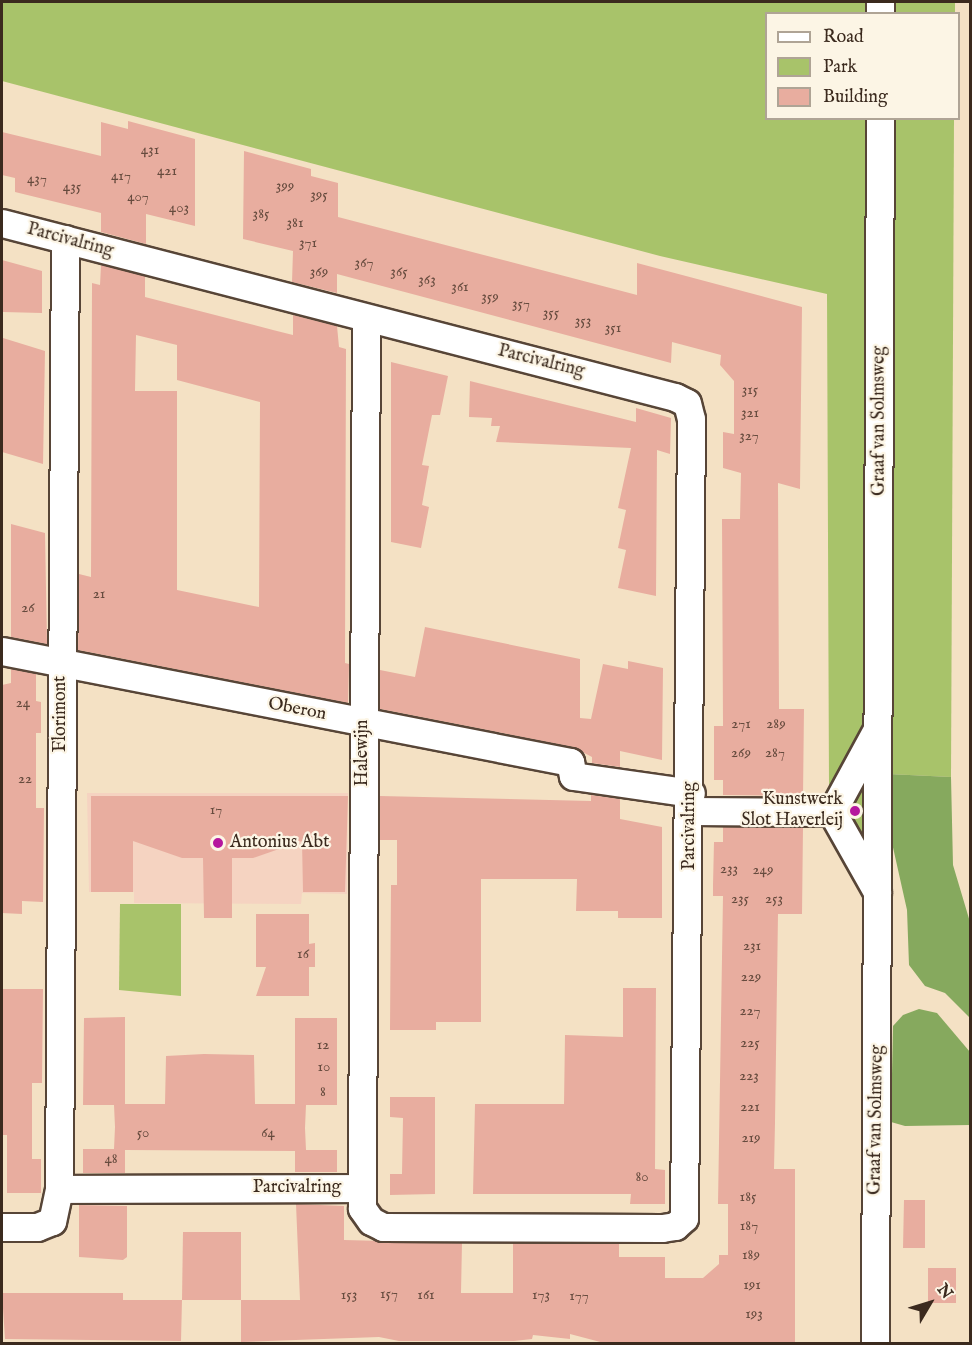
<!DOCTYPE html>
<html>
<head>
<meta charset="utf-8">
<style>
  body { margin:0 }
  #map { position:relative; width:972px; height:1345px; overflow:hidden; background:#f4e1c4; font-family:"IM FELL English",serif }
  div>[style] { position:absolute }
  .built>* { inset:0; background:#f5d3c1 }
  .green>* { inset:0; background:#a8c36a }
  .forest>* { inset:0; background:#86a95e }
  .building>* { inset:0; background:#e8ad9f }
  .roads { filter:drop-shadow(2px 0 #574537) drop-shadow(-2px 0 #574537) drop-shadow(0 2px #574537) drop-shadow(0 -2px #574537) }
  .minor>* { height:27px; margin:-13.5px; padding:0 13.5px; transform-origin:13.5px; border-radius:13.5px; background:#fff }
  .dots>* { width:16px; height:16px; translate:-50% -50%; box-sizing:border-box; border:3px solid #fcf5e5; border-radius:50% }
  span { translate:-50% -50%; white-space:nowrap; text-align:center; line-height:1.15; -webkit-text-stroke:4.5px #fcf5e5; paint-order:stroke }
  .number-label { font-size:15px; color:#664b3e }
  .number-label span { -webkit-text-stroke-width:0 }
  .street-label { font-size:18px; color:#3b2a1e }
  .poi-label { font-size:18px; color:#3b2a1e }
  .right { translate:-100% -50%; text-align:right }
  .left { translate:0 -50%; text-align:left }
  .frame { position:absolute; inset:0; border:3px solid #3b2a1e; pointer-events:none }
  .legend { position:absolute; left:765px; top:12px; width:195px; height:108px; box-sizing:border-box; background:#fcf5e5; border:2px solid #afa495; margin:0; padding:8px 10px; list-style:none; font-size:18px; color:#3b2a1e }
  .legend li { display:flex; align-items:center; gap:12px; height:30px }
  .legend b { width:30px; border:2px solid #afa495 }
  .north { position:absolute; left:900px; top:1273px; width:60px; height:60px; -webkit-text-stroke:4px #fcf5e5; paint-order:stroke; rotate:52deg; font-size:16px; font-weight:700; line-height:24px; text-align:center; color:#3b2a1e }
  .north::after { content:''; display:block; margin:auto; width:21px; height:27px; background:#3b2a1e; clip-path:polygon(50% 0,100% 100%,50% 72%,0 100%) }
</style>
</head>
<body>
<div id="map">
  <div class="built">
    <i style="clip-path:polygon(87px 793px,348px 793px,347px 894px,302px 893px,301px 904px,134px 903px,134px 892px,89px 892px)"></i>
  </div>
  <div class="green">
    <i style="clip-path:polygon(2px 2px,870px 2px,870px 13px,766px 14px,766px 118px,871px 119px,869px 717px,829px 787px,827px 294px,660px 256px,2px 81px)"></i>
    <i style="clip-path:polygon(894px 2px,955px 2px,955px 13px,894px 13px)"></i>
    <i style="clip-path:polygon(894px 119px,954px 119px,951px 777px,888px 774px)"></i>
    <i style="clip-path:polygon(866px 781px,864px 840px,849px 810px,862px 782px)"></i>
    <i style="clip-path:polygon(120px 904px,181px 904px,181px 996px,119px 990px)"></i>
  </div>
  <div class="forest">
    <i style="clip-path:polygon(888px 774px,951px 777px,953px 865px,970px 922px,970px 1018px,945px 993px,925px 986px,909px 965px,907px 910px,888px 825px)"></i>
    <i style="clip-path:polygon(919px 1009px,937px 1013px,970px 1052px,970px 1125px,905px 1126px,891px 1122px,893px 1026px,903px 1015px)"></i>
  </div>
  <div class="building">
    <i style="clip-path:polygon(128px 121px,195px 139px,195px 226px,146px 214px,146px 244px,101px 232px,101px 213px,15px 192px,15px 178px,2px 175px,2px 132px,101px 156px,101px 122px,128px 129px)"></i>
    <i style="clip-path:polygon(244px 151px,311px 169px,311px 176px,338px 183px,338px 217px,637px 295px,637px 263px,802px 307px,800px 489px,778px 483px,779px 709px,804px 709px,803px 796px,723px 795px,723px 780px,714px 780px,714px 726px,723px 726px,722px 519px,740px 519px,741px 473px,723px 468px,723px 432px,734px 434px,734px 381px,720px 365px,721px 355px,672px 342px,671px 363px,337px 274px,337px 293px,292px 282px,293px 251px,243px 239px)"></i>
    <i style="clip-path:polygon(2px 260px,42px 271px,42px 313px,3px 312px)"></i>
    <i style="clip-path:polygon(evenodd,101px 265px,145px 276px,145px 297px,273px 330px,293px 335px,293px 315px,337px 326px,339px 347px,346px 349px,345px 663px,349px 664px,348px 703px,78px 650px,79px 574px,91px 577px,92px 283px,100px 285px,101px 265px,136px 335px,177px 345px,177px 380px,260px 402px,259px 607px,177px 590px,177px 391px,135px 391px,136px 335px)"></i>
    <i style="clip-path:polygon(3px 338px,45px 351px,43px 464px,2px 452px)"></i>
    <i style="clip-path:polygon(391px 362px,448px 376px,440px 415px,432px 415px,422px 465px,429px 466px,422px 505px,429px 507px,421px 548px,391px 542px)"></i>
    <i style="clip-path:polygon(470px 381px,636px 422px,636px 408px,671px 418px,670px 454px,657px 450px,656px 596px,618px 588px,626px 550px,618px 548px,626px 510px,618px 508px,631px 448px,496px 442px,500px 426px,491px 426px,492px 418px,469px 417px)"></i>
    <i style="clip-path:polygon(11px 524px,45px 533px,47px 644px,11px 637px)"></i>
    <i style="clip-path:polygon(425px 627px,580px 659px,580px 718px,591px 719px,603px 664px,628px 669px,628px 661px,663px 668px,662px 760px,620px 751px,620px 767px,592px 763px,592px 757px,573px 747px,380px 709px,380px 670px,415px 677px)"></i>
    <i style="clip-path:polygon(11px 669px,36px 674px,36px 701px,41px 702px,41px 733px,36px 733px,36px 808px,44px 808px,43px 902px,22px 901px,22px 914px,2px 913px,2px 685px,11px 683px)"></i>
    <i style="clip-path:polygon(591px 795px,620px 799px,620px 819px,662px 827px,662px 918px,618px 918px,618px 911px,576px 911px,577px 879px,481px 879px,481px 1022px,436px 1022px,436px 1030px,390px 1030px,391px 885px,397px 885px,397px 840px,379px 840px,380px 796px,591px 801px)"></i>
    <i style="clip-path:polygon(91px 796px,348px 796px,345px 892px,303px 892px,302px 841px,253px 858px,232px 858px,232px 918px,204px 918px,203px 858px,182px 858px,133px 841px,133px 892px,91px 892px)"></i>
    <i style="clip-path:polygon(723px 827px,803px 828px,802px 914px,778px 914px,775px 1123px,774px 1169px,795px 1169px,795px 1344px,608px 1344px,570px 1334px,570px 1339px,533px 1335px,532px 1339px,514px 1341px,399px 1341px,379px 1337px,241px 1342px,241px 1300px,300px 1300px,296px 1204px,344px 1206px,344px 1240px,462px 1243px,461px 1293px,513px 1293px,513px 1243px,619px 1244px,619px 1257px,665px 1257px,665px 1278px,703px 1278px,719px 1264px,719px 1255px,728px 1255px,728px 1204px,718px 1204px,723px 896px,713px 896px,713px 885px,714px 842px,723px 842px)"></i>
    <i style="clip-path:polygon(256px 914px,309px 914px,309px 944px,315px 943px,315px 967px,309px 967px,309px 996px,256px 996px,266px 967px,256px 967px)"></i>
    <i style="clip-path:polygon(623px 988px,656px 988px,655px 1169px,665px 1170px,665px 1204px,630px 1204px,631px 1194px,473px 1194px,475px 1104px,564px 1104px,565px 1035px,623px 1037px)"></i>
    <i style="clip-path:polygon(2px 989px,43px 989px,42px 1083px,32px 1083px,32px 1159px,41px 1159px,41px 1193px,7px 1193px,7px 1135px,2px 1135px)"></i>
    <i style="clip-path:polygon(125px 1017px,125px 1104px,165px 1104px,166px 1056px,204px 1054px,254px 1055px,255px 1104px,295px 1104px,295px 1018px,337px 1018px,337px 1105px,306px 1105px,305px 1128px,306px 1150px,337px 1150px,337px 1172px,295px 1172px,295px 1151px,125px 1150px,125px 1173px,83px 1173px,83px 1149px,114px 1149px,115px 1127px,114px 1105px,83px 1105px,84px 1018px)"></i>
    <i style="clip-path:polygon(390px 1097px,435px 1097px,435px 1194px,390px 1195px,390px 1174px,402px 1174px,403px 1118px,390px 1117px)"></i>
    <i style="clip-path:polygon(904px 1200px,925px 1200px,925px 1248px,903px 1248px)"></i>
    <i style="clip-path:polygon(79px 1205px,127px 1206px,127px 1257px,123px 1260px,79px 1257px)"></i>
    <i style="clip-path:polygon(183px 1232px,241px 1232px,241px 1300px,182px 1300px)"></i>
    <i style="clip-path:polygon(928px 1268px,956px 1268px,956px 1303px,928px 1303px)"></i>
    <i style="clip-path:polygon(2px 1293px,123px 1293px,123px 1300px,182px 1300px,181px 1341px,5px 1339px)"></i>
  </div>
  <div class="roads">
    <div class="minor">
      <i style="left:880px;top:14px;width:12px;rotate:-90deg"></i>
      <i style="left:2px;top:223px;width:695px;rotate:14.5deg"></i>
      <i style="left:675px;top:397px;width:13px;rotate:27deg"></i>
      <i style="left:687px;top:403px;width:16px;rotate:76deg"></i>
      <i style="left:691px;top:419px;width:799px;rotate:90.5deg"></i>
      <i style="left:684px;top:1218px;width:12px;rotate:138deg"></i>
      <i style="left:675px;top:1226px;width:13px;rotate:171deg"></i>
      <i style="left:662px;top:1228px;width:279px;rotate:-179.8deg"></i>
      <i style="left:383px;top:1227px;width:13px;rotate:-153deg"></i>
      <i style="left:371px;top:1221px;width:16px;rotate:-125deg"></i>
      <i style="left:362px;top:1208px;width:20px;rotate:-90deg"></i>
      <i style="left:362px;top:1188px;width:303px;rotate:179.8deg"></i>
      <i style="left:59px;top:1189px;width:33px;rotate:102deg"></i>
      <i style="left:52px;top:1221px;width:16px;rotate:158deg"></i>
      <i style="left:37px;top:1227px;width:35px;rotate:180deg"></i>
      <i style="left:2px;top:651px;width:579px;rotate:11.06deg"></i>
      <i style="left:570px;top:762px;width:14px;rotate:78deg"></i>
      <i style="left:573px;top:776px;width:119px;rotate:8.2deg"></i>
      <i style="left:691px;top:811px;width:141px;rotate:0.4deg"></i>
      <i style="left:832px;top:812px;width:94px;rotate:-61.5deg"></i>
      <i style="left:832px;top:812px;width:92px;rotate:60.6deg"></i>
      <i style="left:362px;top:1188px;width:870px;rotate:-89.74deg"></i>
      <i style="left:59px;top:1189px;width:950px;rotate:-89.64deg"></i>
      <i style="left:875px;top:1344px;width:1226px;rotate:-89.77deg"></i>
    </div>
  </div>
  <div class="dots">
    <i style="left:855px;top:811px;background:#b5179e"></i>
    <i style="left:218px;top:843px;background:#b5179e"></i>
  </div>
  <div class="number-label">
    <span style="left:150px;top:150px">431</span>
    <span style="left:167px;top:171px">421</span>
    <span style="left:121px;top:176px">417</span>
    <span style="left:37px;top:179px">437</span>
    <span style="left:285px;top:186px">399</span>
    <span style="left:72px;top:187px">435</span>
    <span style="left:319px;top:195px">395</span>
    <span style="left:138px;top:197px">407</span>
    <span style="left:179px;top:208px">403</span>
    <span style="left:261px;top:214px">385</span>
    <span style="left:295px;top:223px">381</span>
    <span style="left:308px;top:243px">371</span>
    <span style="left:364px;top:263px">367</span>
    <span style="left:319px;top:272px">369</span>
    <span style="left:399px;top:272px">365</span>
    <span style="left:427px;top:280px">363</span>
    <span style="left:460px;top:287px">361</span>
    <span style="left:490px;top:297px">359</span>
    <span style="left:521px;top:304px">357</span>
    <span style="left:551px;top:313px">355</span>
    <span style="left:583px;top:321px">353</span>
    <span style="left:613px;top:328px">351</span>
    <span style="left:750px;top:390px">315</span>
    <span style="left:750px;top:413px">321</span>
    <span style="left:749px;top:436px">327</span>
    <span style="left:99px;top:594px">21</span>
    <span style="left:28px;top:608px">26</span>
    <span style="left:23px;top:703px">24</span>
    <span style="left:741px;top:724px">271</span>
    <span style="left:776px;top:724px">289</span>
    <span style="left:741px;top:753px">269</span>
    <span style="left:775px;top:753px">287</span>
    <span style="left:25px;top:779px">22</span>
    <span style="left:216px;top:810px">17</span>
    <span style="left:729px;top:869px">233</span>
    <span style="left:763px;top:870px">249</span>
    <span style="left:740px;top:899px">235</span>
    <span style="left:774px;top:899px">253</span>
    <span style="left:752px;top:946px">231</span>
    <span style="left:303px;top:954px">16</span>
    <span style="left:751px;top:977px">229</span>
    <span style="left:750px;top:1011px">227</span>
    <span style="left:750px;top:1043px">225</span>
    <span style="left:323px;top:1045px">12</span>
    <span style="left:324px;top:1067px">10</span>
    <span style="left:749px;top:1076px">223</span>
    <span style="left:323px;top:1092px">8</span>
    <span style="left:750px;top:1107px">221</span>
    <span style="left:143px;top:1133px">50</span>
    <span style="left:268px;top:1133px">64</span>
    <span style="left:751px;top:1138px">219</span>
    <span style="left:111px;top:1159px">48</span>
    <span style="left:642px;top:1177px">80</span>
    <span style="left:748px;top:1197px">185</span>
    <span style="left:749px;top:1226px">187</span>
    <span style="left:751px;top:1255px">189</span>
    <span style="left:752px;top:1285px">191</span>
    <span style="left:389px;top:1294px">157</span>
    <span style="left:349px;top:1295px">153</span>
    <span style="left:426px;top:1295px">161</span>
    <span style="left:541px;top:1295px">173</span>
    <span style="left:579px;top:1296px">177</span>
    <span style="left:754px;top:1314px">193</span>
  </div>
  <div class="street-label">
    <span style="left:70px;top:241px;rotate:15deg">Parcivalring</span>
    <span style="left:541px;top:362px;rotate:14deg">Parcivalring</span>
    <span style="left:880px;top:421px;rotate:-90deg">Graaf van Solmsweg</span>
    <span style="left:297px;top:710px;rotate:11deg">Oberon</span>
    <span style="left:61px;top:714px;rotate:-90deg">Florimont</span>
    <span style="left:363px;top:753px;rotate:-90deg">Halewijn</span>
    <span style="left:690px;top:826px;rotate:-90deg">Parcivalring</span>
    <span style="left:877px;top:1120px;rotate:-89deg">Graaf van Solmsweg</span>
    <span style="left:297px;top:1188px">Parcivalring</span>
  </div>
  <div class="poi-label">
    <span class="right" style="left:843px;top:811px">Kunstwerk<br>Slot Haverleij</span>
    <span class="left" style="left:230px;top:843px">Antonius Abt</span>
  </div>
  <div class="frame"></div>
  <ul class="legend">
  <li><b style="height:8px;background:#fff"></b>Road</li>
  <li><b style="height:16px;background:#a8c36a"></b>Park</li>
  <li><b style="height:16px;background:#e8ad9f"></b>Building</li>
  </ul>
  <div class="north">N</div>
</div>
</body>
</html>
